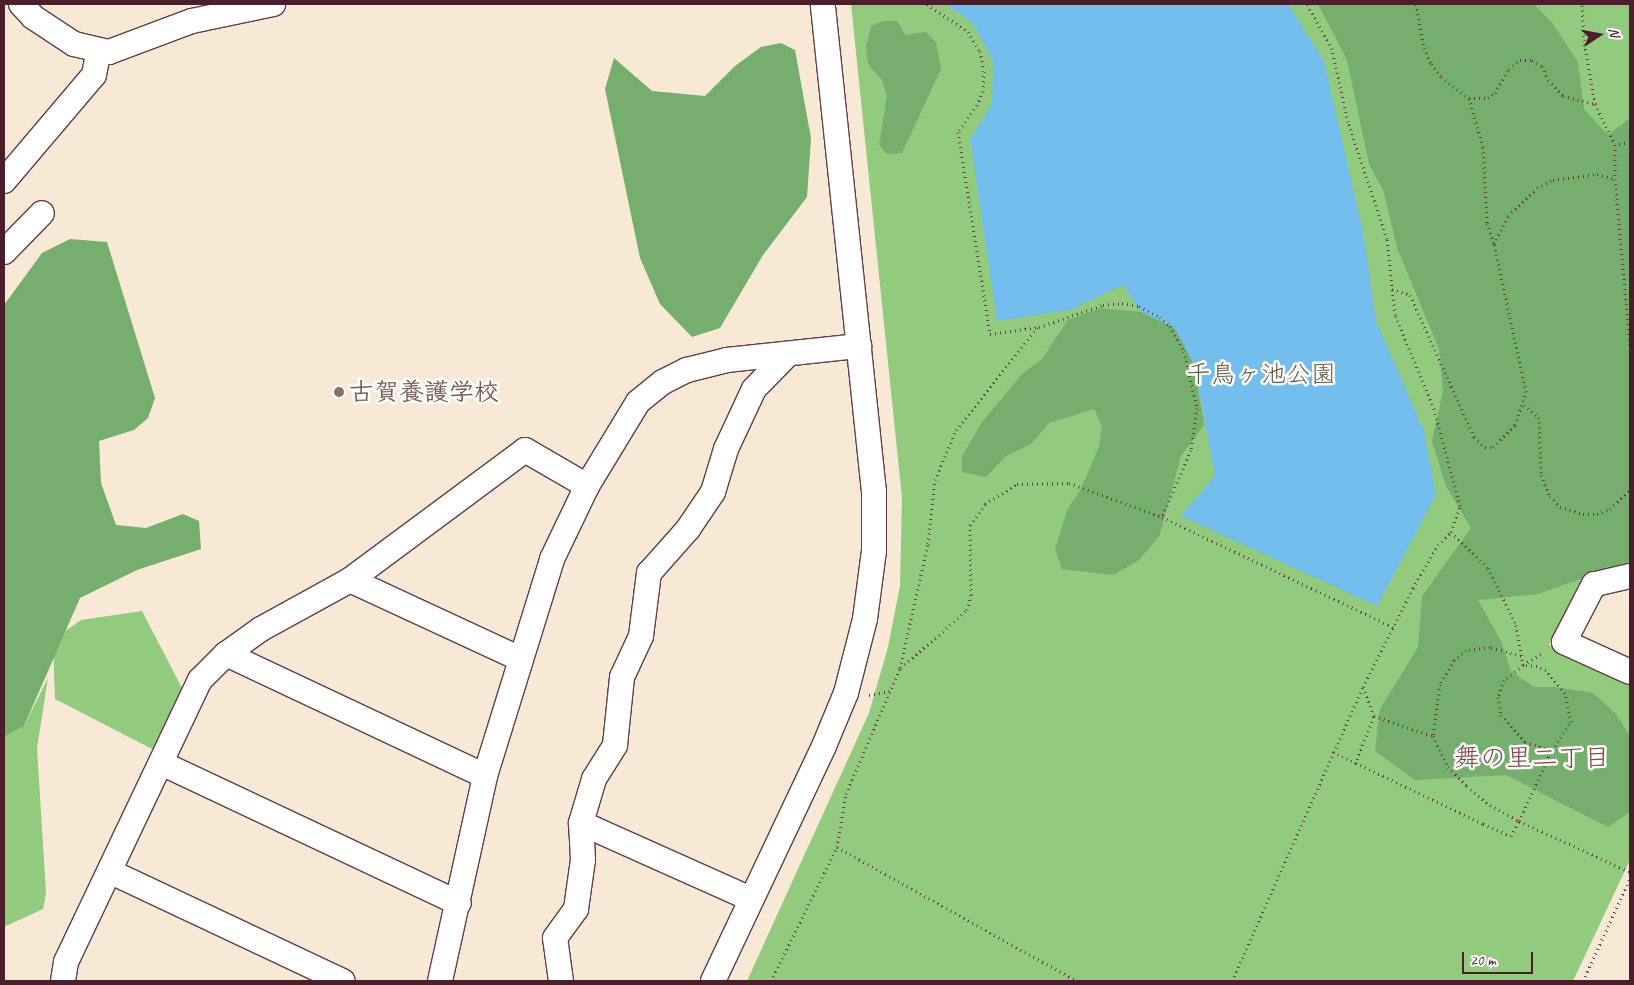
<!DOCTYPE html>
<html>
<head>
<meta charset="utf-8">
<style>
  body { margin:0 }
  #map { position:relative; width:1634px; height:985px; overflow:hidden; background:#f7e9d6; font-family:Caveat,"Klee One",sans-serif }
  div>[style] { position:absolute }
  .green>* { inset:0; background:#92ca7e }
  .forest>* { inset:0; background:#75ae6d }
  .water>* { inset:0; background:#74beed }
  .path>* { height:3px; margin-top:-1.5px; transform-origin:0; background:repeating-linear-gradient(90deg,#643d45 0 1px,transparent 0 5px) }
  .roads { filter:drop-shadow(1px 0 #643d45) drop-shadow(-1px 0 #643d45) drop-shadow(0 1px #643d45) drop-shadow(0 -1px #643d45) }
  .minor>* { height:24px; margin:-12px; padding:0 12px; transform-origin:12px; border-radius:12px; background:#fff }
  .dots>* { width:14px; height:14px; translate:-50% -50%; box-sizing:border-box; border:2px solid #fff; border-radius:50% }
  span { translate:-50% -50%; white-space:nowrap; text-align:center; line-height:1.15; -webkit-text-stroke:5px #fff; paint-order:stroke }
  .park-label { font-size:25px; color:#635b48 }
  .education-label { font-size:25px; color:#785e54; font-weight:700 }
  .left { translate:0 -50%; text-align:left }
  .neighbourhood-label { font-size:26px; color:#7e4847 }
  .frame { position:absolute; inset:0; border:5px solid #4a1f2b; pointer-events:none }
  .north { position:absolute; left:1574px; top:10px; width:50px; height:50px; -webkit-text-stroke:4px #fff; paint-order:stroke; rotate:79deg; font-size:14px; font-weight:700; line-height:20px; text-align:center; color:#4a1f2b }
  .north::after { content:''; display:block; margin:auto; width:18px; height:22px; background:#4a1f2b; clip-path:polygon(50% 0,100% 100%,50% 72%,0 100%) }
  .scale { position:absolute; left:1462px; top:952px; width:71px; height:22px; box-sizing:border-box; border:2px solid #4a1f2b; border-top:0; padding-left:6px; font-size:15px; line-height:18px; white-space:nowrap; color:#4a1f2b; -webkit-text-stroke:4px #fff; paint-order:stroke }
</style>
</head>
<body>
<div id="map">
  <div class="green">
    <i style="clip-path:polygon(851px 4px,1630px 4px,1630px 567px,1586px 577px,1549px 645px,1630px 682px,1630px 860px,1573px 981px,747px 981px,869px 713px,888px 647px,900px 586px,902px 498px)"></i>
    <i style="clip-path:polygon(142px 611px,182px 688px,156px 751px,55px 699px,53px 640px,81px 620px)"></i>
    <i style="clip-path:polygon(48px 678px,37px 748px,46px 893px,43px 909px,4px 927px,4px 737px,24px 726px)"></i>
  </div>
  <div class="forest">
    <i style="clip-path:polygon(1318px 4px,1534px 4px,1553px 24px,1578px 62px,1584px 109px,1608px 135px,1630px 118px,1630px 567px,1586px 577px,1538px 594px,1478px 600px,1501px 641px,1511px 671px,1534px 687px,1555px 687px,1593px 693px,1616px 714px,1630px 736px,1630px 812px,1608px 827px,1506px 775px,1415px 780px,1375px 751px,1380px 709px,1418px 647px,1422px 596px,1471px 528px,1446px 486px,1432px 441px,1443px 391px,1439px 349px,1397px 248px,1384px 192px,1369px 164px,1347px 60px)"></i>
    <i style="clip-path:polygon(884px 21px,897px 21px,905px 35px,926px 32px,936px 42px,941px 69px,902px 153px,887px 154px,879px 145px,887px 96px,882px 80px,868px 64px,866px 48px,871px 26px)"></i>
    <i style="clip-path:polygon(781px 43px,795px 50px,811px 138px,807px 197px,763px 255px,720px 328px,692px 337px,660px 304px,640px 258px,605px 89px,614px 58px,652px 91px,705px 96px,735px 66px,761px 47px)"></i>
    <i style="clip-path:polygon(70px 239px,107px 242px,155px 398px,148px 418px,134px 430px,99px 441px,101px 483px,116px 525px,146px 528px,183px 514px,199px 521px,201px 549px,137px 570px,80px 598px,24px 726px,4px 737px,4px 305px,42px 253px)"></i>
    <i style="clip-path:polygon(1100px 308px,1141px 312px,1174px 327px,1194px 364px,1204px 425px,1181px 456px,1159px 537px,1138px 561px,1113px 575px,1062px 569px,1055px 549px,1068px 508px,1080px 491px,1099px 447px,1102px 426px,1094px 409px,1049px 423px,1031px 444px,1006px 456px,986px 477px,962px 472px,962px 456px,982px 422px,1023px 373px,1042px 359px,1068px 320px)"></i>
  </div>
  <div class="water">
    <i style="clip-path:polygon(946px 4px,1288px 4px,1324px 61px,1363px 232px,1376px 321px,1424px 431px,1436px 495px,1377px 606px,1181px 516px,1215px 476px,1194px 364px,1174px 327px,1141px 312px,1123px 285px,1070px 310px,997px 321px,970px 139px,992px 104px,993px 61px,973px 23px)"></i>
  </div>
  <div class="path">
    <i style="left:927px;top:4px;width:50px;rotate:34.3deg"></i>
    <i style="left:968px;top:32px;width:22px;rotate:58deg"></i>
    <i style="left:980px;top:51px;width:20px;rotate:79deg"></i>
    <i style="left:984px;top:71px;width:20px;rotate:93deg"></i>
    <i style="left:983px;top:91px;width:15px;rotate:113deg"></i>
    <i style="left:977px;top:105px;width:33px;rotate:125deg"></i>
    <i style="left:958px;top:132px;width:205px;rotate:81deg"></i>
    <i style="left:990px;top:334px;width:49px;rotate:-8.1deg"></i>
    <i style="left:1039px;top:327px;width:68px;rotate:-19deg"></i>
    <i style="left:1103px;top:305px;width:19px;rotate:-6deg"></i>
    <i style="left:1122px;top:303px;width:17px;rotate:10deg"></i>
    <i style="left:1139px;top:306px;width:24px;rotate:28deg"></i>
    <i style="left:1160px;top:317px;width:13px;rotate:42deg"></i>
    <i style="left:1170px;top:326px;width:29px;rotate:61deg"></i>
    <i style="left:1184px;top:351px;width:58px;rotate:77.2deg"></i>
    <i style="left:1197px;top:408px;width:42px;rotate:98.1deg"></i>
    <i style="left:1191px;top:450px;width:73px;rotate:113.4deg"></i>
    <i style="left:1162px;top:517px;width:256px;rotate:25.5deg"></i>
    <i style="left:1416px;top:4px;width:45px;rotate:79.7deg"></i>
    <i style="left:1424px;top:48px;width:17px;rotate:66deg"></i>
    <i style="left:1431px;top:64px;width:16px;rotate:52deg"></i>
    <i style="left:1441px;top:77px;width:35px;rotate:37deg"></i>
    <i style="left:1469px;top:98px;width:19px"></i>
    <i style="left:1488px;top:98px;width:9px;rotate:-36deg"></i>
    <i style="left:1495px;top:93px;width:28px;rotate:-60deg"></i>
    <i style="left:1509px;top:69px;width:14px;rotate:-39deg"></i>
    <i style="left:1520px;top:60px;width:12px"></i>
    <i style="left:1532px;top:60px;width:12px;rotate:31deg"></i>
    <i style="left:1542px;top:66px;width:15px;rotate:67deg"></i>
    <i style="left:1548px;top:80px;width:22px;rotate:47deg"></i>
    <i style="left:1563px;top:96px;width:33px;rotate:14deg"></i>
    <i style="left:1595px;top:104px;width:64px;rotate:-99.9deg"></i>
    <i style="left:1584px;top:41px;width:37px;rotate:-93deg"></i>
    <i style="left:1469px;top:98px;width:51px;rotate:74.1deg"></i>
    <i style="left:1483px;top:147px;width:76px;rotate:87deg"></i>
    <i style="left:1487px;top:223px;width:22px;rotate:72deg"></i>
    <i style="left:1595px;top:104px;width:46px;rotate:64deg"></i>
    <i style="left:1630px;top:142px;width:15px;rotate:169deg"></i>
    <i style="left:1615px;top:145px;width:34px;rotate:90deg"></i>
    <i style="left:1615px;top:179px;width:169px;rotate:84.9deg"></i>
    <i style="left:1392px;top:289px;width:19px;rotate:18deg"></i>
    <i style="left:1410px;top:295px;width:156px;rotate:65.7deg"></i>
    <i style="left:1474px;top:437px;width:15px;rotate:42deg"></i>
    <i style="left:1485px;top:447px;width:8px"></i>
    <i style="left:1493px;top:447px;width:31px;rotate:-45deg"></i>
    <i style="left:1515px;top:425px;width:35px;rotate:-72deg"></i>
    <i style="left:1526px;top:392px;width:151px;rotate:-102.2deg"></i>
    <i style="left:1494px;top:244px;width:31px;rotate:-63deg"></i>
    <i style="left:1508px;top:216px;width:40px;rotate:-44deg"></i>
    <i style="left:1537px;top:188px;width:18px;rotate:-27deg"></i>
    <i style="left:1553px;top:180px;width:44px;rotate:-7.8deg"></i>
    <i style="left:1597px;top:174px;width:19px;rotate:16deg"></i>
    <i style="left:1524px;top:405px;width:19px;rotate:39deg"></i>
    <i style="left:1539px;top:417px;width:58px;rotate:88deg"></i>
    <i style="left:1541px;top:475px;width:23px;rotate:67deg"></i>
    <i style="left:1550px;top:496px;width:15px;rotate:48deg"></i>
    <i style="left:1560px;top:507px;width:24px;rotate:17deg"></i>
    <i style="left:1583px;top:514px;width:14px"></i>
    <i style="left:1597px;top:514px;width:14px;rotate:-21deg"></i>
    <i style="left:1610px;top:509px;width:28px;rotate:-44deg"></i>
    <i style="left:1451px;top:532px;width:52px;rotate:44.2deg"></i>
    <i style="left:1488px;top:568px;width:64px;rotate:63.8deg"></i>
    <i style="left:1516px;top:625px;width:41px;rotate:80.1deg"></i>
    <i style="left:1523px;top:665px;width:23px;rotate:-31deg"></i>
    <i style="left:1521px;top:656px;width:32px;rotate:-164deg"></i>
    <i style="left:1490px;top:647px;width:24px;rotate:173deg"></i>
    <i style="left:1466px;top:650px;width:16px;rotate:140deg"></i>
    <i style="left:1454px;top:660px;width:28px;rotate:120deg"></i>
    <i style="left:1440px;top:684px;width:52px;rotate:97.7deg"></i>
    <i style="left:1433px;top:736px;width:34px;rotate:64deg"></i>
    <i style="left:1448px;top:767px;width:27px;rotate:45deg"></i>
    <i style="left:1467px;top:786px;width:30px;rotate:40deg"></i>
    <i style="left:1490px;top:805px;width:33px;rotate:29deg"></i>
    <i style="left:1519px;top:821px;width:78px;rotate:-65.1deg"></i>
    <i style="left:1552px;top:750px;width:34px;rotate:-56deg"></i>
    <i style="left:1571px;top:722px;width:30px;rotate:-102deg"></i>
    <i style="left:1565px;top:693px;width:30px;rotate:-130deg"></i>
    <i style="left:1546px;top:670px;width:10px;rotate:-156deg"></i>
    <i style="left:1537px;top:666px;width:14px;rotate:-176deg"></i>
    <i style="left:1523px;top:665px;width:24px;rotate:142deg"></i>
    <i style="left:1504px;top:680px;width:18px;rotate:109deg"></i>
    <i style="left:1498px;top:697px;width:18px;rotate:81deg"></i>
    <i style="left:1501px;top:715px;width:36px;rotate:48deg"></i>
    <i style="left:1525px;top:742px;width:28px;rotate:17deg"></i>
    <i style="left:901px;top:668px;width:88px;rotate:-41.3deg"></i>
    <i style="left:967px;top:610px;width:16px;rotate:-75deg"></i>
    <i style="left:971px;top:595px;width:70px;rotate:-90.8deg"></i>
    <i style="left:970px;top:525px;width:26px;rotate:-54deg"></i>
    <i style="left:985px;top:504px;width:38px;rotate:-32deg"></i>
    <i style="left:1017px;top:484px;width:52px;rotate:-1.1deg"></i>
    <i style="left:1069px;top:483px;width:99px;rotate:20.1deg"></i>
    <i style="left:1363px;top:687px;width:31px;rotate:69deg"></i>
    <i style="left:1374px;top:716px;width:62px;rotate:18.7deg"></i>
    <i style="left:869px;top:695px;width:21px;rotate:-11deg"></i>
    <i style="left:1333px;top:752px;width:166px;rotate:25.6deg"></i>
    <i style="left:1483px;top:824px;width:30px;rotate:23deg"></i>
    <i style="left:1511px;top:836px;width:17px;rotate:-62deg"></i>
    <i style="left:1519px;top:821px;width:122px;rotate:24.7deg"></i>
    <i style="left:1355px;top:764px;width:52px;rotate:-68.4deg"></i>
    <i style="left:837px;top:847px;width:275px;rotate:29.2deg"></i>
    <i style="left:771px;top:981px;width:149px;rotate:-63.8deg"></i>
    <i style="left:837px;top:847px;width:54px;rotate:-80.4deg"></i>
    <i style="left:846px;top:794px;width:137px;rotate:-66.8deg"></i>
    <i style="left:900px;top:668px;width:127px;rotate:-77.3deg"></i>
    <i style="left:928px;top:544px;width:64px;rotate:-83.8deg"></i>
    <i style="left:935px;top:480px;width:54px;rotate:-67.2deg"></i>
    <i style="left:956px;top:430px;width:132px;rotate:-51.5deg"></i>
    <i style="left:1232px;top:981px;width:322px;rotate:-66deg"></i>
    <i style="left:1363px;top:687px;width:111px;rotate:-63.2deg"></i>
    <i style="left:1413px;top:588px;width:50px;rotate:-59.8deg"></i>
    <i style="left:1438px;top:545px;width:18px;rotate:-45deg"></i>
    <i style="left:1451px;top:532px;width:28px;rotate:-71deg"></i>
    <i style="left:1460px;top:506px;width:100px;rotate:-105deg"></i>
    <i style="left:1434px;top:409px;width:102px;rotate:-112.5deg"></i>
    <i style="left:1395px;top:315px;width:76px;rotate:-96deg"></i>
    <i style="left:1387px;top:239px;width:123px;rotate:-108.4deg"></i>
    <i style="left:1348px;top:122px;width:75px;rotate:-102.4deg"></i>
    <i style="left:1332px;top:49px;width:51px;rotate:-119.1deg"></i>
    <i style="left:1583px;top:981px;width:112px;rotate:-65.3deg"></i>
  </div>
  <div class="roads">
    <div class="minor">
      <i style="left:21px;top:4px;width:18px;rotate:47deg"></i>
      <i style="left:33px;top:17px;width:49px;rotate:33.4deg"></i>
      <i style="left:74px;top:44px;width:36px;rotate:13deg"></i>
      <i style="left:109px;top:52px;width:89px;rotate:-20.5deg"></i>
      <i style="left:192px;top:21px;width:83px;rotate:-11.9deg"></i>
      <i style="left:4px;top:181px;width:139px;rotate:-49.7deg"></i>
      <i style="left:94px;top:75px;width:25px;rotate:-79deg"></i>
      <i style="left:4px;top:252px;width:54px;rotate:-45.7deg"></i>
      <i style="left:1630px;top:576px;width:37px;rotate:167deg"></i>
      <i style="left:1594px;top:584px;width:65px;rotate:117.3deg"></i>
      <i style="left:1564px;top:642px;width:72px;rotate:24.4deg"></i>
      <i style="left:350px;top:580px;width:187px;rotate:24.9deg"></i>
      <i style="left:226px;top:654px;width:286px;rotate:25.2deg"></i>
      <i style="left:161px;top:763px;width:329px;rotate:25.2deg"></i>
      <i style="left:581px;top:823px;width:186px;rotate:24.1deg"></i>
      <i style="left:111px;top:872px;width:256px;rotate:25.2deg"></i>
      <i style="left:63px;top:981px;width:19px;rotate:-81deg"></i>
      <i style="left:66px;top:962px;width:312px;rotate:-64.6deg"></i>
      <i style="left:200px;top:680px;width:37px;rotate:-45deg"></i>
      <i style="left:226px;top:654px;width:43px;rotate:-35.5deg"></i>
      <i style="left:261px;top:629px;width:102px;rotate:-28.8deg"></i>
      <i style="left:350px;top:580px;width:218px;rotate:-36.6deg"></i>
      <i style="left:525px;top:450px;width:72px;rotate:30.1deg"></i>
      <i style="left:440px;top:981px;width:210px;rotate:-77.6deg"></i>
      <i style="left:485px;top:776px;width:227px;rotate:-72.8deg"></i>
      <i style="left:552px;top:559px;width:81px;rotate:-64.4deg"></i>
      <i style="left:587px;top:486px;width:98px;rotate:-58.7deg"></i>
      <i style="left:638px;top:402px;width:32px;rotate:-39deg"></i>
      <i style="left:663px;top:382px;width:27px;rotate:-27deg"></i>
      <i style="left:687px;top:370px;width:41px;rotate:-14deg"></i>
      <i style="left:727px;top:360px;width:133px;rotate:-6.1deg"></i>
      <i style="left:561px;top:981px;width:43px;rotate:-97.9deg"></i>
      <i style="left:555px;top:938px;width:36px;rotate:-54deg"></i>
      <i style="left:576px;top:909px;width:49px;rotate:-81.9deg"></i>
      <i style="left:583px;top:860px;width:37px;rotate:-93deg"></i>
      <i style="left:581px;top:823px;width:46px;rotate:-73.5deg"></i>
      <i style="left:594px;top:779px;width:40px;rotate:-58deg"></i>
      <i style="left:615px;top:745px;width:68px;rotate:-84.1deg"></i>
      <i style="left:622px;top:677px;width:45px;rotate:-65.1deg"></i>
      <i style="left:641px;top:636px;width:64px;rotate:-82.8deg"></i>
      <i style="left:649px;top:573px;width:59px;rotate:-48.4deg"></i>
      <i style="left:688px;top:529px;width:45px;rotate:-56deg"></i>
      <i style="left:713px;top:492px;width:45px;rotate:-73.2deg"></i>
      <i style="left:726px;top:449px;width:66px;rotate:-65deg"></i>
      <i style="left:754px;top:389px;width:49px;rotate:-45.8deg"></i>
      <i style="left:713px;top:981px;width:260px;rotate:-64.7deg"></i>
      <i style="left:824px;top:746px;width:57px;rotate:-67.5deg"></i>
      <i style="left:846px;top:693px;width:76px;rotate:-75.6deg"></i>
      <i style="left:865px;top:619px;width:69px;rotate:-82.5deg"></i>
      <i style="left:874px;top:551px;width:59px;rotate:-90deg"></i>
      <i style="left:874px;top:492px;width:491px;rotate:-96deg"></i>
    </div>
  </div>
  <div class="dots">
    <i style="left:339px;top:392px;background:#8d6e63"></i>
  </div>
  <div class="park-label">
    <span style="left:1261px;top:374px">千鳥ヶ池公園</span>
  </div>
  <div class="education-label">
    <span class="left" style="left:349px;top:392px">古賀養護学校</span>
  </div>
  <div class="neighbourhood-label">
    <span style="left:1532px;top:758px">舞の里二丁目</span>
  </div>
  <div class="frame"></div>
  <div class="north">N</div>
  <div class="scale">20 m</div>
</div>
</body>
</html>
